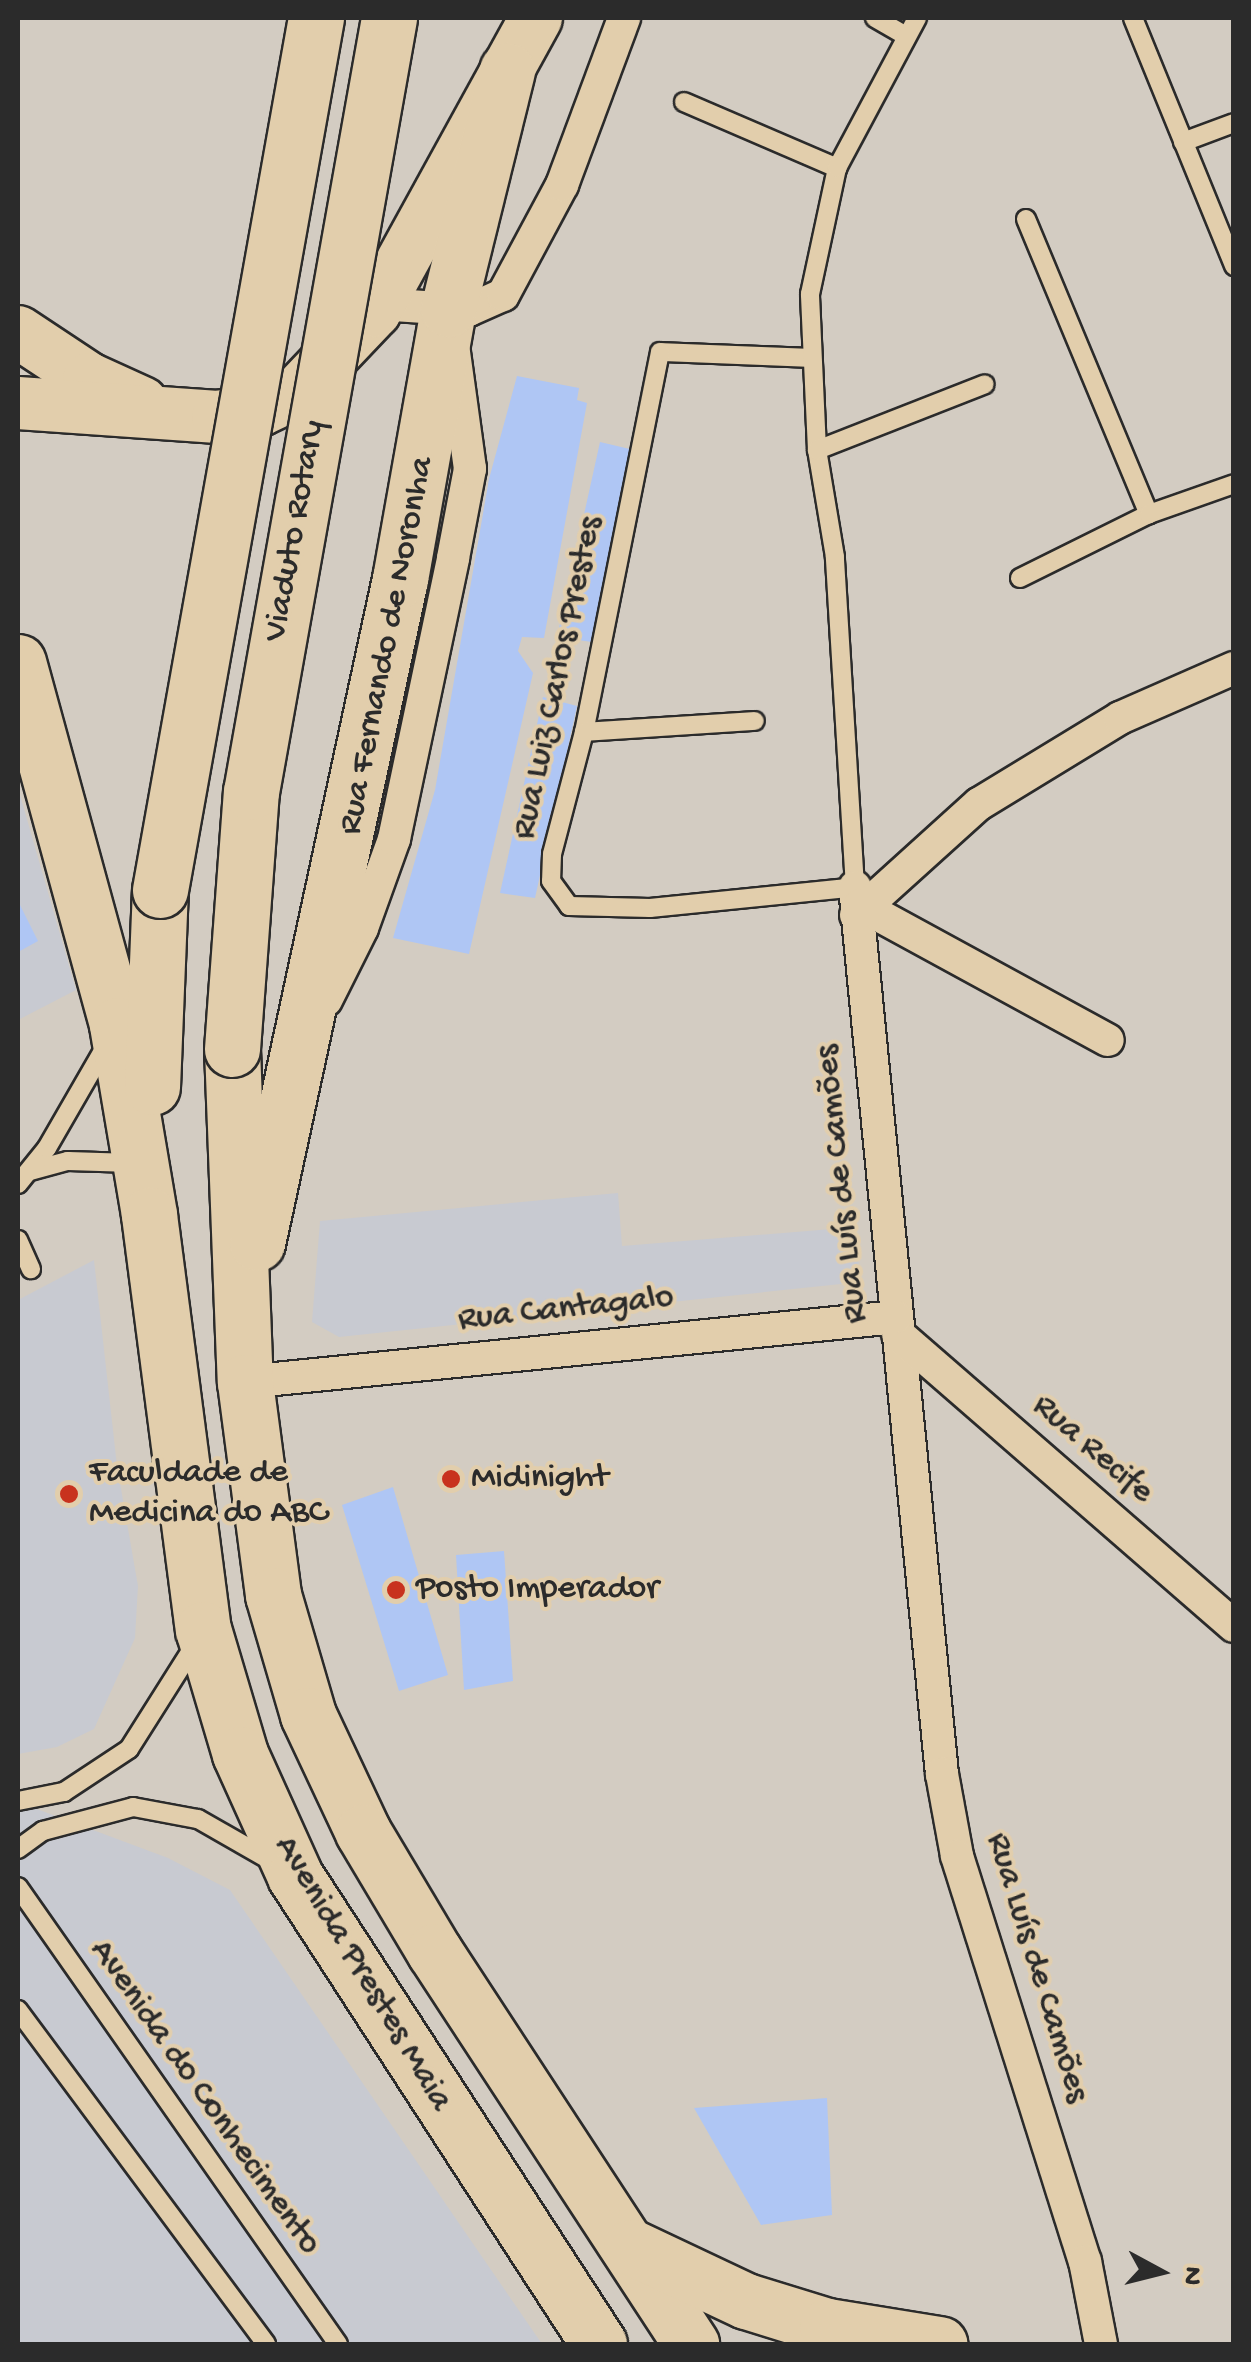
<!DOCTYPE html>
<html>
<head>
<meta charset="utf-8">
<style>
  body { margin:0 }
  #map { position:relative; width:1251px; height:2362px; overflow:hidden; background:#d3ccc2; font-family:"Gochi Hand",sans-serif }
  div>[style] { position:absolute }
  .built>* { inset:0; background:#c8cad1 }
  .building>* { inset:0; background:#afc6f4 }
  .roads { filter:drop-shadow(2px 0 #2b2b2b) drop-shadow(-2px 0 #2b2b2b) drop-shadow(0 2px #2b2b2b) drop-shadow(0 -2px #2b2b2b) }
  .service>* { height:18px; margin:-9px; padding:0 9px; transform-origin:9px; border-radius:9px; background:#e2ceac }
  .minor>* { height:32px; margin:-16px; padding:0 16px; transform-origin:16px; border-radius:16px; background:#e2ceac }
  .primary>* { height:52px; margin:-26px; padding:0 26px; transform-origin:26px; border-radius:26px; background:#e2ceac }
  .trunk>* { height:55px; margin:-27.5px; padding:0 27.5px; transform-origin:27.5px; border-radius:27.5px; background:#e2ceac }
  .bridges { filter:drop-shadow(2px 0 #2b2b2b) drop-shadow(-2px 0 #2b2b2b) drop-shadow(0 2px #2b2b2b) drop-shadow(0 -2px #2b2b2b) }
  .trunk-bridge>* { height:55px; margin:-27.5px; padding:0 27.5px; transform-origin:27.5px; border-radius:27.5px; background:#e2ceac }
  .dots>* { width:28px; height:28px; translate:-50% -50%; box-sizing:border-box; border:5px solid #e2ceac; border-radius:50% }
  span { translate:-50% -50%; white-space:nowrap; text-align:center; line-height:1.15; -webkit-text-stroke:8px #e2ceac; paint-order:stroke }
  .street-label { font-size:35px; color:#2b2b2b }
  .poi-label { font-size:35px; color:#2b2b2b }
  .left { translate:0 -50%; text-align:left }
  .frame { position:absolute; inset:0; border:20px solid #2b2b2b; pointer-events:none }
  .north { position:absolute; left:1111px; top:2222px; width:100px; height:100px; -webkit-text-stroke:8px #e2ceac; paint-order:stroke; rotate:97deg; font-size:28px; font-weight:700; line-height:40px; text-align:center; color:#2b2b2b }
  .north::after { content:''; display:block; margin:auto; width:35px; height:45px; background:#2b2b2b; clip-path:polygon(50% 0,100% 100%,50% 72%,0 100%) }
</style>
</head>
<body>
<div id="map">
  <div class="built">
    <i style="clip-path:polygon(18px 788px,76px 990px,18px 1020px)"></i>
    <i style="clip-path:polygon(618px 1193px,622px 1246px,856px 1227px,860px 1282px,339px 1337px,312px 1322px,320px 1221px)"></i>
    <i style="clip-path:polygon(94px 1260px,117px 1466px,138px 1586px,135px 1638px,94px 1729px,57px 1747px,18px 1754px,18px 1300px)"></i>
    <i style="clip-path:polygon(18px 1802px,168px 1858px,230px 1890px,542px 2344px,18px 2344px)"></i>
  </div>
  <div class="building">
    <i style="clip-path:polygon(517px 376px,579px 388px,577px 400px,587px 403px,544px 638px,522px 637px,518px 651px,533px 673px,469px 954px,393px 938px,435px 790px,489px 479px)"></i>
    <i style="clip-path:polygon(600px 442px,634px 450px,592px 642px,557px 637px)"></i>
    <i style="clip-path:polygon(543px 697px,577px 706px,535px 898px,500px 893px)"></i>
    <i style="clip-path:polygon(18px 901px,38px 941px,18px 952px)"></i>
    <i style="clip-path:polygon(393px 1487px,448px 1675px,399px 1691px,342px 1505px)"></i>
    <i style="clip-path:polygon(504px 1551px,513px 1681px,464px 1690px,456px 1555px)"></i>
    <i style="clip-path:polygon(827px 2098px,832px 2215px,761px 2225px,694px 2108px)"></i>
  </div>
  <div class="roads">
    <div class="service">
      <i style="left:875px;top:18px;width:34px;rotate:30deg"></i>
      <i style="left:1133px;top:18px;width:268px;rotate:67.8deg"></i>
      <i style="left:684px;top:102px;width:167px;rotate:23.3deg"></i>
      <i style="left:1183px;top:142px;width:54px;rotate:-20.4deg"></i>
      <i style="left:1026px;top:219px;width:320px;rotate:67.4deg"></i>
      <i style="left:810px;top:358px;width:150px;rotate:-177.7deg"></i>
      <i style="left:660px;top:352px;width:388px;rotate:101.3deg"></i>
      <i style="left:584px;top:732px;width:126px;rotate:104.7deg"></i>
      <i style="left:552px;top:854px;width:27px;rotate:92deg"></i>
      <i style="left:551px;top:881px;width:31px;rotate:54deg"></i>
      <i style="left:569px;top:906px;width:81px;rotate:1.4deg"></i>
      <i style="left:650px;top:908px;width:206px;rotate:-5.8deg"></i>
      <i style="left:855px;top:887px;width:331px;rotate:-93.5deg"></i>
      <i style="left:835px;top:557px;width:109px;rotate:-99.5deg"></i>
      <i style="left:817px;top:450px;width:156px;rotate:-92.6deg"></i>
      <i style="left:810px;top:294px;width:129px;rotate:-77.9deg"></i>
      <i style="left:837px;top:168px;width:170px;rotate:-61.9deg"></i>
      <i style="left:817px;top:450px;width:180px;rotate:-21.4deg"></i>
      <i style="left:1020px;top:578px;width:144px;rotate:-26.4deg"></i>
      <i style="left:1149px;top:514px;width:90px;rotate:-19.4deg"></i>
      <i style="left:584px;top:732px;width:171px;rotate:-3.7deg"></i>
      <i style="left:30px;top:1171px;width:39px;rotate:-15deg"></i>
      <i style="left:68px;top:1161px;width:64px;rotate:1.8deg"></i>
      <i style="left:18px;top:1184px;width:46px;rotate:-51.1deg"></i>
      <i style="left:47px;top:1148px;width:118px;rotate:-60deg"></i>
      <i style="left:18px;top:1240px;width:32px;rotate:66deg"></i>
      <i style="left:18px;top:1801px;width:47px;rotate:-11.1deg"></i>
      <i style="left:64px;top:1792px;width:78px;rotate:-33.5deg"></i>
      <i style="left:129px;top:1749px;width:125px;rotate:-57.7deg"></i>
      <i style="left:18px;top:1849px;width:31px;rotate:-36deg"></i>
      <i style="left:43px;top:1831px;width:93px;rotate:-14.9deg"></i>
      <i style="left:133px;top:1807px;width:66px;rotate:10.5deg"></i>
      <i style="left:198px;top:1819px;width:83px;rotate:29.7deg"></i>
      <i style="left:18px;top:1887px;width:558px;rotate:55deg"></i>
      <i style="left:18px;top:2010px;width:416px;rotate:53.4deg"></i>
    </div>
    <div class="minor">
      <i style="left:379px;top:304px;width:90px;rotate:3.8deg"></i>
      <i style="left:469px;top:310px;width:37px;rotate:-24deg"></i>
      <i style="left:503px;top:295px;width:125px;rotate:-61.8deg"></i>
      <i style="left:562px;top:185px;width:178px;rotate:-69.6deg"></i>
      <i style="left:855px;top:887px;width:891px;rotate:84.4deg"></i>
      <i style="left:942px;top:1774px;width:83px;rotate:79.6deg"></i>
      <i style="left:957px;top:1856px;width:425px;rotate:72.5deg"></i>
      <i style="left:1085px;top:2261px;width:85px;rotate:79.1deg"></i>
      <i style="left:860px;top:905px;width:282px;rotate:28.6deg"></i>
      <i style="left:856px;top:915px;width:166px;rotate:-42.1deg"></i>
      <i style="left:979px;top:804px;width:165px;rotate:-31.4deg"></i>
      <i style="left:1120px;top:718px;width:124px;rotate:-23.7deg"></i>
      <i style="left:326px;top:1000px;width:80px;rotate:-63.4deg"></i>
      <i style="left:362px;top:928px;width:95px;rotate:-70.2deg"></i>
      <i style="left:394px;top:839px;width:287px;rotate:-78.1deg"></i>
      <i style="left:453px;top:558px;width:91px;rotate:-79.2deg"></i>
      <i style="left:470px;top:469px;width:118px;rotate:-97.8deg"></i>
      <i style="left:898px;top:1334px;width:445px;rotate:41deg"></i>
      <i style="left:245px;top:1382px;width:654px;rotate:-5.7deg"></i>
    </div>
    <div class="primary">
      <i style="left:18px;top:332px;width:85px;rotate:33.5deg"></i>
      <i style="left:89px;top:379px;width:58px;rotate:24.4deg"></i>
      <i style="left:18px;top:403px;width:200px;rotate:4deg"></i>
      <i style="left:218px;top:417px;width:43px;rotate:-9.5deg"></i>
      <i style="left:260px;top:410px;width:42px;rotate:-25.3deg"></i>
      <i style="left:298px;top:392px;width:112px;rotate:-46.5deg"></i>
      <i style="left:375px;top:311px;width:334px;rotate:-61.2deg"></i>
    </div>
    <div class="trunk">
      <i style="left:18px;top:662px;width:376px;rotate:74.7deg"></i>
      <i style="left:117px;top:1025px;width:193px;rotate:80.4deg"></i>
      <i style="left:149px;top:1215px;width:418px;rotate:82.6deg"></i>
      <i style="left:203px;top:1629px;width:130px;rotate:73.5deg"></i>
      <i style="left:240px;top:1754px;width:134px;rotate:65.7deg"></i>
      <i style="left:295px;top:1876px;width:558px;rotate:56.99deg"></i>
      <i style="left:232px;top:1049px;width:333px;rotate:87.8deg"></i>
      <i style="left:245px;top:1382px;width:215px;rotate:82.5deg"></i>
      <i style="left:273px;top:1595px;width:125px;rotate:73.7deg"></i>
      <i style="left:308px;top:1715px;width:129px;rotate:64.8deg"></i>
      <i style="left:363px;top:1832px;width:139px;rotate:59.2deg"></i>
      <i style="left:434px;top:1951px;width:470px;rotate:56.8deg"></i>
      <i style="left:152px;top:1087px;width:197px;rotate:-87.7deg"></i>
      <i style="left:257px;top:1243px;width:679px;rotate:-77.85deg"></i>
      <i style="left:400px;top:579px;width:274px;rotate:-79.9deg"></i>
      <i style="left:448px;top:309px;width:246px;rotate:-76.1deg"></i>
      <i style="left:631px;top:2247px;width:127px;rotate:25.2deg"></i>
      <i style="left:746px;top:2301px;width:85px;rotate:17.2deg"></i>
      <i style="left:827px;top:2326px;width:114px;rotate:9.1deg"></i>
    </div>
  </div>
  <div class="bridges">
    <div class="trunk-bridge">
      <i style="left:160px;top:890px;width:886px;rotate:-79.86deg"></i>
      <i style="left:232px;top:1049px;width:258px;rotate:-85.8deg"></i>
      <i style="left:251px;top:792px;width:786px;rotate:-79.89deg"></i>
    </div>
  </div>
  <div class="dots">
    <i style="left:451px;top:1479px;background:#c8321e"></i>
    <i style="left:69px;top:1494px;background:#c8321e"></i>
    <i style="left:396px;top:1590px;background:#c8321e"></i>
  </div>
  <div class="street-label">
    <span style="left:296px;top:531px;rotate:-80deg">Viaduto Rotary</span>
    <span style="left:388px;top:646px;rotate:-79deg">Rua Fernando de Noronha</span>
    <span style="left:559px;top:678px;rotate:-78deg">Rua Luiz Carlos Prestes</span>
    <span style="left:843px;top:1184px;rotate:-96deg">Rua Luís de Camões</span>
    <span style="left:566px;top:1310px;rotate:-6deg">Rua Cantagalo</span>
    <span style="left:1092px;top:1450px;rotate:41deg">Rua Recife</span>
    <span style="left:1036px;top:1968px;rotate:73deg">Rua Luís de Camões</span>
    <span style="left:362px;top:1974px;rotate:59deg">Avenida Prestes Maia</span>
    <span style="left:204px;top:2098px;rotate:55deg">Avenida do Conhecimento</span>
  </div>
  <div class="poi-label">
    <span class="left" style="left:89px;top:1494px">Faculdade de<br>Medicina do ABC</span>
    <span class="left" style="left:471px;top:1479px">Midinight</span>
    <span class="left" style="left:416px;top:1590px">Posto Imperador</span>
  </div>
  <div class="frame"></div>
  <div class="north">N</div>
</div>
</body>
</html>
